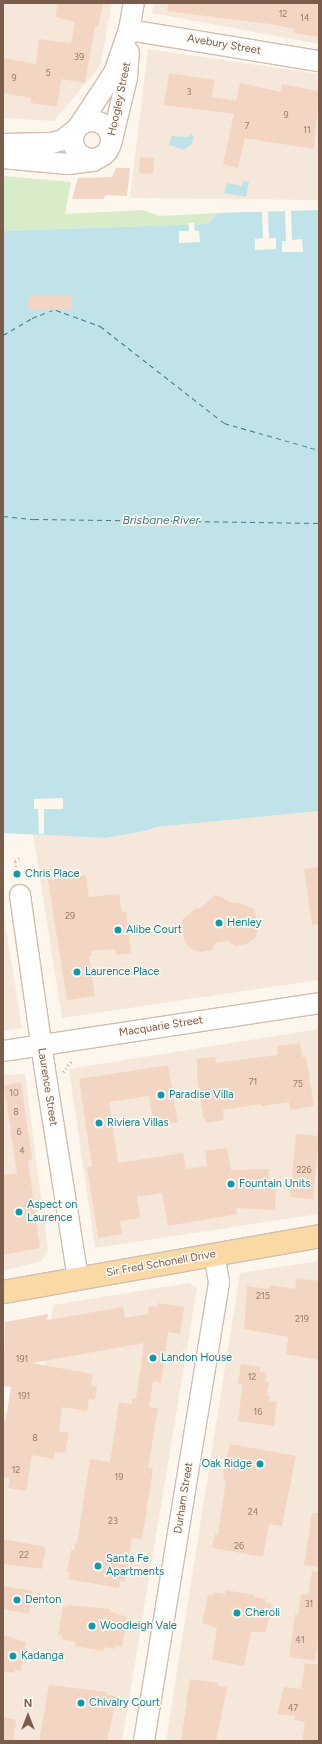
<!DOCTYPE html>
<html>
<head>
<meta charset="utf-8">
<style>
  body { margin:0 }
  #map { position:relative; width:322px; height:1744px; overflow:hidden; background:#fdf6ec; font-family:Figtree,sans-serif }
  div>[style] { position:absolute }
  .residential>* { inset:0; background:#f5e8da }
  .green>* { inset:0; background:#d8ecc9 }
  .water>* { inset:0; background:#bfe3e8 }
  .pier>* { inset:0; background:#fdf6ec }
  .ferry>* { height:1px; margin-top:-0.5px; transform-origin:0; background:repeating-linear-gradient(90deg,#437c86 0 5px,transparent 0 9px) }
  .building>* { inset:0; background:#f3d5c3 }
  .path>* { height:2.5px; margin-top:-1.25px; transform-origin:0; background:repeating-linear-gradient(90deg,#d9b8a5 0 1px,transparent 0 4px) }
  .roads { filter:drop-shadow(1px 0 #d1beb0) drop-shadow(-1px 0 #d1beb0) drop-shadow(0 1px #d1beb0) drop-shadow(0 -1px #d1beb0) }
  .minor>* { height:20px; margin:-10px; padding:0 10px; transform-origin:10px; border-radius:10px; background:#fff }
  .minor>.ring { margin:-10px; padding:0; box-sizing:content-box; background:none; border:20px solid #fff; border-radius:50% }
  .major>* { height:22px; margin:-11px; padding:0 11px; transform-origin:11px; border-radius:11px; background:#fbd9a5 }
  .dots>* { width:11px; height:11px; translate:-50% -50%; box-sizing:border-box; border:2px solid #fffaf3; border-radius:50% }
  span { translate:-50% -50%; white-space:nowrap; text-align:center; line-height:1.15; -webkit-text-stroke:3px #fffaf3; paint-order:stroke }
  .number-label { font-size:9px; color:#987a6a }
  .number-label span { -webkit-text-stroke-width:0 }
  .street-label { font-size:11px; color:#7a5c4d }
  .culture-label { font-size:11px; color:#0d838f }
  .left { translate:0 -50%; text-align:left }
  .right { translate:-100% -50%; text-align:right }
  .water-label { font-size:12px; color:#437c86; font-style:italic }
  .frame { position:absolute; inset:0; border:4px solid #7a5c4d; pointer-events:none }
  .north { position:absolute; left:8px; top:1696px; width:40px; height:40px; -webkit-text-stroke:3px #fffaf3; paint-order:stroke; rotate:0deg; font-size:11px; font-weight:700; line-height:16px; text-align:center; color:#7a5c4d }
  .north::after { content:''; display:block; margin:auto; width:14px; height:18px; background:#7a5c4d; clip-path:polygon(50% 0,100% 100%,50% 72%,0 100%) }
</style>
</head>
<body>
<div id="map">
  <div class="residential">
    <i style="clip-path:polygon(3px 3px,112px 3px,100px 66px,54px 121px,3px 118px)"></i>
    <i style="clip-path:polygon(154px 3px,319px 3px,319px 44px,152px 13px)"></i>
    <i style="clip-path:polygon(148px 49px,319px 74px,319px 200px,130px 198px)"></i>
    <i style="clip-path:polygon(319px 811px,319px 980px,62px 1018px,33px 834px,106px 838px,145px 831px,156px 827px)"></i>
    <i style="clip-path:polygon(3px 911px,22px 1028px,3px 1031px)"></i>
    <i style="clip-path:polygon(319px 1029px,319px 1214px,95px 1248px,69px 1069px)"></i>
    <i style="clip-path:polygon(25px 1074px,48px 1250px,41px 1261px,3px 1271px,3px 1075px)"></i>
    <i style="clip-path:polygon(319px 1261px,319px 1741px,166px 1741px,240px 1273px)"></i>
    <i style="clip-path:polygon(189px 1283px,197px 1288px,122px 1741px,3px 1741px,3px 1411px,37px 1416px,53px 1305px)"></i>
  </div>
  <div class="green">
    <i style="clip-path:polygon(3px 176px,71px 182px,65px 214px,143px 210px,159px 216px,218px 213px,207px 224px,3px 231px)"></i>
  </div>
  <div class="water">
    <i style="clip-path:polygon(190px 133px,194px 136px,192px 144px,184px 150px,169px 145px,171px 136px,189px 137px)"></i>
    <i style="clip-path:polygon(243px 181px,249px 182px,246px 197px,224px 193px,227px 183px,242px 186px)"></i>
    <i style="clip-path:polygon(319px 210px,319px 811px,156px 827px,145px 831px,106px 838px,3px 833px,3px 231px,207px 224px,218px 213px)"></i>
  </div>
  <div class="pier">
    <i style="clip-path:polygon(285px 210px,291px 210px,292px 240px,302px 239px,303px 252px,282px 252px,282px 241px,286px 241px)"></i>
    <i style="clip-path:polygon(262px 211px,268px 211px,269px 238px,276px 238px,276px 249px,255px 250px,255px 239px,263px 238px)"></i>
    <i style="clip-path:polygon(189px 223px,194px 223px,195px 231px,199px 231px,200px 242px,179px 243px,179px 231px,189px 231px)"></i>
    <i style="clip-path:polygon(63px 798px,63px 809px,44px 809px,44px 834px,39px 834px,38px 809px,34px 809px,34px 799px)"></i>
  </div>
  <div class="ferry">
    <i style="left:56px;top:310px;width:47px;rotate:20deg"></i>
    <i style="left:100px;top:326px;width:157px;rotate:38deg"></i>
    <i style="left:224px;top:423px;width:99px;rotate:15.9deg"></i>
    <i style="left:3px;top:335px;width:34px;rotate:-30deg"></i>
    <i style="left:32px;top:318px;width:22px;rotate:-21deg"></i>
    <i style="left:3px;top:516px;width:31px;rotate:6deg"></i>
    <i style="left:34px;top:519px;width:285px;rotate:0.8deg"></i>
  </div>
  <div class="building">
    <i style="clip-path:polygon(58px 3px,103px 3px,98px 27px,95px 26px,85px 83px,61px 79px,57px 107px,31px 103px,31px 98px,3px 93px,3px 58px,36px 64px,39px 39px,71px 43px,75px 22px,55px 17px)"></i>
    <i style="clip-path:polygon(168px 3px,319px 3px,319px 37px,293px 33px,294px 29px,271px 24px,167px 11px)"></i>
    <i style="clip-path:polygon(169px 73px,215px 80px,212px 97px,236px 101px,240px 83px,281px 92px,282px 84px,319px 91px,314px 149px,245px 138px,238px 168px,223px 164px,234px 114px,164px 105px)"></i>
    <i style="clip-path:polygon(140px 157px,154px 158px,153px 174px,139px 173px)"></i>
    <i style="clip-path:polygon(116px 168px,130px 168px,127px 196px,106px 195px,103px 199px,72px 199px,78px 178px,112px 177px)"></i>
    <i style="clip-path:polygon(29px 296px,72px 296px,72px 310px,28px 310px)"></i>
    <i style="clip-path:polygon(319px 867px,319px 924px,312px 925px,304px 869px)"></i>
    <i style="clip-path:polygon(86px 875px,89px 897px,119px 894px,122px 912px,126px 911px,131px 953px,116px 955px,115px 949px,91px 951px,92px 956px,89px 956px,95px 996px,67px 1000px,48px 880px)"></i>
    <i style="clip-path:polygon(215px 895px,222px 897px,229px 902px,239px 903px,254px 909px,257px 922px,260px 923px,255px 938px,246px 944px,235px 946px,229px 941px,216px 943px,212px 950px,200px 952px,189px 948px,184px 939px,182px 920px,195px 909px,201px 908px)"></i>
    <i style="clip-path:polygon(300px 1043px,302px 1057px,306px 1057px,314px 1106px,290px 1110px,289px 1102px,261px 1106px,261px 1104px,223px 1110px,224px 1120px,206px 1123px,205px 1117px,203px 1117px,197px 1078px,197px 1059px,215px 1057px,216px 1063px,278px 1055px,277px 1046px)"></i>
    <i style="clip-path:polygon(168px 1065px,178px 1122px,154px 1126px,149px 1096px,109px 1102px,118px 1163px,183px 1153px,186px 1169px,207px 1166px,205px 1151px,227px 1148px,231px 1170px,269px 1169px,268px 1186px,276px 1186px,275px 1210px,236px 1208px,237px 1214px,168px 1226px,162px 1193px,137px 1197px,140px 1218px,120px 1221px,122px 1234px,98px 1238px,87px 1167px,92px 1167px,79px 1079px)"></i>
    <i style="clip-path:polygon(21px 1082px,32px 1159px,28px 1160px,40px 1248px,3px 1255px,3px 1175px,17px 1173px,4px 1086px)"></i>
    <i style="clip-path:polygon(296px 1134px,319px 1136px,313px 1199px,290px 1197px)"></i>
    <i style="clip-path:polygon(296px 1278px,319px 1281px,319px 1360px,286px 1354px,288px 1337px,244px 1329px,247px 1286px,269px 1289px,270px 1285px,295px 1289px)"></i>
    <i style="clip-path:polygon(157px 1303px,184px 1307px,180px 1334px,168px 1332px,161px 1383px,153px 1381px,149px 1407px,158px 1408px,148px 1468px,153px 1469px,142px 1539px,132px 1538px,125px 1582px,120px 1581px,119px 1588px,68px 1579px,70px 1573px,67px 1572px,71px 1550px,74px 1550px,75px 1542px,77px 1543px,90px 1459px,110px 1462px,119px 1402px,132px 1404px,132px 1398px,136px 1399px,144px 1343px,32px 1363px,93px 1374px,91px 1386px,97px 1387px,95px 1400px,89px 1399px,87px 1411px,62px 1407px,59px 1431px,69px 1433px,65px 1453px,55px 1452px,54px 1459px,32px 1455px,26px 1491px,8px 1488px,10px 1478px,3px 1477px,3px 1423px,6px 1419px,11px 1387px,3px 1386px,5px 1322px,48px 1314px,47px 1320px,123px 1307px,125px 1318px,148px 1314px,149px 1306px,157px 1307px)"></i>
    <i style="clip-path:polygon(241px 1364px,260px 1367px,260px 1372px,266px 1373px,265px 1382px,269px 1382px,267px 1396px,270px 1396px,269px 1401px,277px 1402px,274px 1426px,238px 1421px,242px 1390px,241px 1384px,238px 1384px)"></i>
    <i style="clip-path:polygon(230px 1444px,296px 1456px,282px 1526px,269px 1524px,263px 1557px,212px 1548px,215px 1534px,218px 1535px,226px 1481px,224px 1480px,223px 1472px)"></i>
    <i style="clip-path:polygon(312px 1513px,319px 1513px,319px 1567px,304px 1565px)"></i>
    <i style="clip-path:polygon(3px 1539px,46px 1547px,42px 1569px,3px 1564px)"></i>
    <i style="clip-path:polygon(312px 1571px,319px 1572px,319px 1632px,315px 1661px,289px 1657px,295px 1614px,298px 1615px,301px 1594px,308px 1595px)"></i>
    <i style="clip-path:polygon(3px 1586px,33px 1591px,29px 1614px,3px 1609px)"></i>
    <i style="clip-path:polygon(226px 1590px,254px 1595px,254px 1597px,266px 1599px,265px 1602px,272px 1604px,266px 1632px,251px 1632px,244px 1666px,212px 1660px,217px 1628px,202px 1623px,208px 1595px,212px 1596px,213px 1592px,225px 1594px)"></i>
    <i style="clip-path:polygon(68px 1605px,110px 1609px,110px 1612px,127px 1617px,122px 1647px,116px 1645px,115px 1649px,104px 1647px,103px 1651px,75px 1646px,76px 1642px,62px 1639px,62px 1636px,58px 1635px,63px 1606px,67px 1607px)"></i>
    <i style="clip-path:polygon(3px 1635px,26px 1642px,21px 1671px,15px 1670px,14px 1673px,3px 1671px)"></i>
    <i style="clip-path:polygon(305px 1663px,319px 1665px,319px 1741px,302px 1741px,305px 1722px,295px 1720px,295px 1716px,277px 1714px,284px 1687px,301px 1689px)"></i>
    <i style="clip-path:polygon(190px 1679px,218px 1683px,218px 1686px,227px 1687px,216px 1741px,181px 1741px)"></i>
    <i style="clip-path:polygon(49px 1685px,107px 1692px,106px 1695px,117px 1696px,107px 1741px,39px 1741px)"></i>
    <i style="clip-path:polygon(3px 1717px,16px 1720px,13px 1741px,3px 1741px)"></i>
  </div>
  <div class="path">
    <i style="left:16px;top:871px;width:10px;rotate:-96deg"></i>
    <i style="left:15px;top:861px;width:7px;rotate:-34deg"></i>
    <i style="left:63px;top:1072px;width:15px;rotate:-53deg"></i>
  </div>
  <div class="roads">
    <div class="minor">
      <i style="left:129px;top:30px;width:193px;rotate:9.3deg"></i>
      <i class="ring" style="left:73px;top:121px;width:18px;height:18px"></i>
      <i style="left:79px;top:126px;width:64px;rotate:-56.6deg"></i>
      <i style="left:114px;top:73px;width:46px;rotate:-70.8deg"></i>
      <i style="left:129px;top:30px;width:27px;rotate:-80deg"></i>
      <i style="left:3px;top:144px;width:48px;rotate:-1.2deg"></i>
      <i style="left:51px;top:143px;width:12px;rotate:-14deg"></i>
      <i style="left:63px;top:140px;width:17px;rotate:-40deg"></i>
      <i style="left:111px;top:144px;width:68px;rotate:-76.4deg"></i>
      <i style="left:127px;top:78px;width:26px;rotate:-86deg"></i>
      <i style="left:3px;top:158px;width:65px;rotate:5.3deg"></i>
      <i style="left:68px;top:164px;width:26px;rotate:-7deg"></i>
      <i style="left:20px;top:895px;width:171px;rotate:81.9deg"></i>
      <i style="left:44px;top:1064px;width:217px;rotate:81deg"></i>
      <i style="left:3px;top:1051px;width:320px;rotate:-8.6deg"></i>
      <i style="left:144px;top:1741px;width:465px;rotate:-80.7deg"></i>
      <i style="left:219px;top:1282px;width:27px;rotate:-100deg"></i>
    </div>
    <div class="major">
      <i style="left:3px;top:1292px;width:321px;rotate:-10deg"></i>
    </div>
  </div>
  <div class="dots">
    <i style="left:17px;top:874px;background:#0f9aa8"></i>
    <i style="left:219px;top:923px;background:#0f9aa8"></i>
    <i style="left:118px;top:930px;background:#0f9aa8"></i>
    <i style="left:77px;top:972px;background:#0f9aa8"></i>
    <i style="left:161px;top:1095px;background:#0f9aa8"></i>
    <i style="left:99px;top:1123px;background:#0f9aa8"></i>
    <i style="left:231px;top:1184px;background:#0f9aa8"></i>
    <i style="left:19px;top:1212px;background:#0f9aa8"></i>
    <i style="left:153px;top:1358px;background:#0f9aa8"></i>
    <i style="left:260px;top:1464px;background:#0f9aa8"></i>
    <i style="left:98px;top:1566px;background:#0f9aa8"></i>
    <i style="left:17px;top:1600px;background:#0f9aa8"></i>
    <i style="left:237px;top:1613px;background:#0f9aa8"></i>
    <i style="left:92px;top:1626px;background:#0f9aa8"></i>
    <i style="left:13px;top:1656px;background:#0f9aa8"></i>
    <i style="left:81px;top:1703px;background:#0f9aa8"></i>
  </div>
  <div class="number-label">
    <span style="left:283px;top:14px">12</span>
    <span style="left:305px;top:18px">14</span>
    <span style="left:79px;top:57px">39</span>
    <span style="left:48px;top:73px">5</span>
    <span style="left:14px;top:78px">9</span>
    <span style="left:189px;top:92px">3</span>
    <span style="left:286px;top:115px">9</span>
    <span style="left:247px;top:126px">7</span>
    <span style="left:307px;top:130px">11</span>
    <span style="left:70px;top:916px">29</span>
    <span style="left:253px;top:1082px">71</span>
    <span style="left:298px;top:1084px">75</span>
    <span style="left:14px;top:1093px">10</span>
    <span style="left:16px;top:1112px">8</span>
    <span style="left:19px;top:1132px">6</span>
    <span style="left:22px;top:1151px">4</span>
    <span style="left:304px;top:1170px">226</span>
    <span style="left:263px;top:1296px">215</span>
    <span style="left:302px;top:1319px">219</span>
    <span style="left:22px;top:1359px">191</span>
    <span style="left:252px;top:1377px">12</span>
    <span style="left:24px;top:1396px">191</span>
    <span style="left:258px;top:1412px">16</span>
    <span style="left:35px;top:1438px">8</span>
    <span style="left:16px;top:1470px">12</span>
    <span style="left:119px;top:1477px">19</span>
    <span style="left:253px;top:1512px">24</span>
    <span style="left:113px;top:1521px">23</span>
    <span style="left:239px;top:1546px">26</span>
    <span style="left:24px;top:1555px">22</span>
    <span style="left:309px;top:1604px">31</span>
    <span style="left:300px;top:1640px">41</span>
    <span style="left:293px;top:1708px">47</span>
  </div>
  <div class="street-label">
    <span style="left:224px;top:45px;rotate:10deg">Avebury Street</span>
    <span style="left:120px;top:99px;rotate:-78deg">Hoogley Street</span>
    <span style="left:161px;top:1027px;rotate:-9deg">Macquarie Street</span>
    <span style="left:47px;top:1087px;rotate:81deg">Laurence Street</span>
    <span style="left:161px;top:1264px;rotate:-10deg">Sir Fred Schonell Drive</span>
    <span style="left:184px;top:1498px;rotate:-81deg">Durham Street</span>
  </div>
  <div class="culture-label">
    <span class="left" style="left:25px;top:874px">Chris Place</span>
    <span class="left" style="left:227px;top:923px">Henley</span>
    <span class="left" style="left:126px;top:930px">Alibe Court</span>
    <span class="left" style="left:85px;top:972px">Laurence Place</span>
    <span class="left" style="left:169px;top:1095px">Paradise Villa</span>
    <span class="left" style="left:107px;top:1123px">Riviera Villas</span>
    <span class="left" style="left:239px;top:1184px">Fountain Units</span>
    <span class="left" style="left:27px;top:1212px">Aspect on<br>Laurence</span>
    <span class="left" style="left:161px;top:1358px">Landon House</span>
    <span class="right" style="left:252px;top:1464px">Oak Ridge</span>
    <span class="left" style="left:106px;top:1566px">Santa Fe<br>Apartments</span>
    <span class="left" style="left:25px;top:1600px">Denton</span>
    <span class="left" style="left:245px;top:1613px">Cheroli</span>
    <span class="left" style="left:100px;top:1626px">Woodleigh Vale</span>
    <span class="left" style="left:21px;top:1656px">Kadanga</span>
    <span class="left" style="left:89px;top:1703px">Chivalry Court</span>
  </div>
  <div class="water-label">
    <span style="left:161px;top:521px">Brisbane River</span>
  </div>
  <div class="frame"></div>
  <div class="north">N</div>
</div>
</body>
</html>
